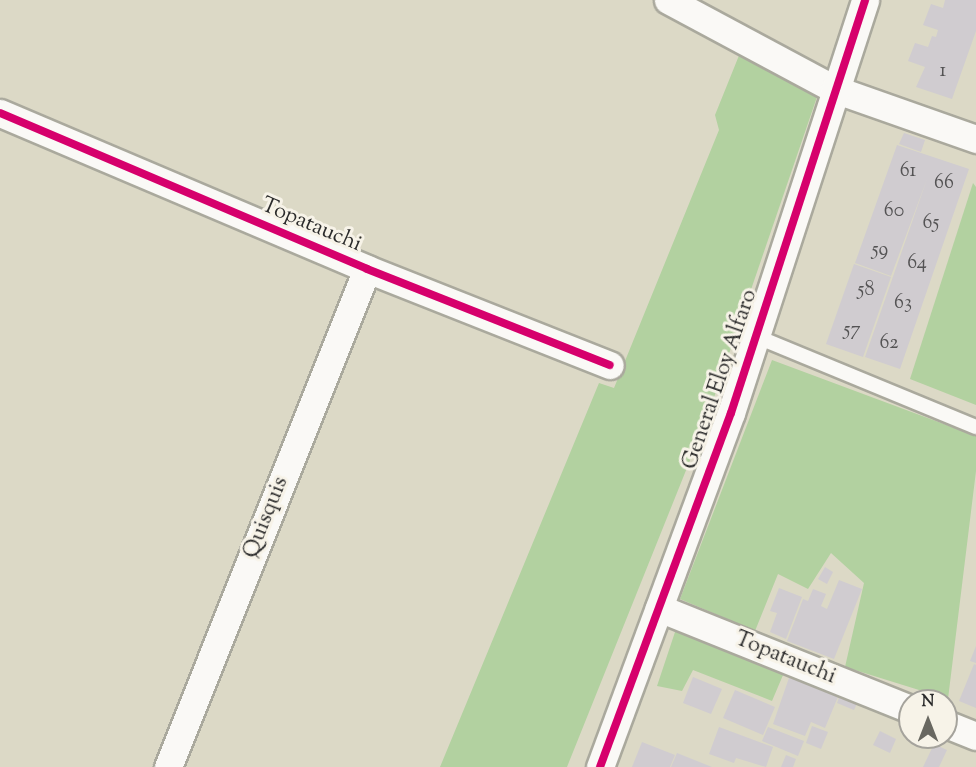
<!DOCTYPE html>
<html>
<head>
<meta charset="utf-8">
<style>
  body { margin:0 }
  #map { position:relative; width:976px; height:767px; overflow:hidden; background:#dcd9c6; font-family:"Sorts Mill Goudy",serif }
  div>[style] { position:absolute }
  .green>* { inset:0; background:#b2d1a0 }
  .building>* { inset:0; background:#d0ccd0 }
  .roads { filter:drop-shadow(2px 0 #aaa99d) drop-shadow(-2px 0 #aaa99d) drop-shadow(0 2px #aaa99d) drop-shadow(0 -2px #aaa99d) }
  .lane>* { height:14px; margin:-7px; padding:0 7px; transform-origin:7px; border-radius:7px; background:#faf9f6 }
  .street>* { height:27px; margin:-13.5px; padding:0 13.5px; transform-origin:13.5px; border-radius:13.5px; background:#faf9f6 }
  .cycleway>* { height:8px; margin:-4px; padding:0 4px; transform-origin:4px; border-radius:4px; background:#d6006c }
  span { translate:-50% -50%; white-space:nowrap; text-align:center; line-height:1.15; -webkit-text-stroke:6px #f7f3e8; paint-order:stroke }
  .number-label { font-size:20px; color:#545354 }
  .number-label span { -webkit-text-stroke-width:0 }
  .street-label { font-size:22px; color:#2b2b2b }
  .north { position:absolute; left:898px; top:689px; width:60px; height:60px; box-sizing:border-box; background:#f7f3e8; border:2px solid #a5a39c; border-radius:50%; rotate:0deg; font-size:16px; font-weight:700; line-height:24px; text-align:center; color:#2b2b2b }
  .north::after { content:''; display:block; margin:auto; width:21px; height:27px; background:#696861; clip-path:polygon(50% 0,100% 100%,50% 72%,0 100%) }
</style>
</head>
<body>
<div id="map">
  <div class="green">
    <i style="clip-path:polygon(740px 53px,817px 97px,707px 418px,567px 767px,440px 767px,599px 383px,614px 388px,719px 130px,715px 115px)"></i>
    <i style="clip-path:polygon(973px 183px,976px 187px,976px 405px,910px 379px)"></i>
    <i style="clip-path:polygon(772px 360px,976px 436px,976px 471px,948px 699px,845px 667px,864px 583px,831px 553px,808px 589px,778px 574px,755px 631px,680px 599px)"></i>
    <i style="clip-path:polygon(678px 623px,786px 668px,772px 701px,693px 670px,682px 691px,657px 686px)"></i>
  </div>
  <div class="building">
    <i style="clip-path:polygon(945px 0,976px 0,976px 31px,952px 99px,916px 87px,925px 67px,908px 61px,915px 43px,928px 47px,932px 36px,936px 37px,938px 30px,923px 25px,931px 4px,943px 8px)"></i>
    <i style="clip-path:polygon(904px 133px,925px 140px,921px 152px,899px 144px)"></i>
    <i style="clip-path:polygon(897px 145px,969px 169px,900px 369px,865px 357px,927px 179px,891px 276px,855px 263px)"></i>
    <i style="clip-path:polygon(854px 264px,891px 277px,863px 357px,826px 344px)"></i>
    <i style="clip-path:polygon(825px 567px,833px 572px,827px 584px,818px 579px)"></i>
    <i style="clip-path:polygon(839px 580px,862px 589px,834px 659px,787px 641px,803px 599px,808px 601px,813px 589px,826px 594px,821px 606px,827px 609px)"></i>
    <i style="clip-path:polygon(779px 588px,802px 597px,786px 639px,770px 632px,777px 613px,770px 611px)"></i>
    <i style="clip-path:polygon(976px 646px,976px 663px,970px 661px)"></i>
    <i style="clip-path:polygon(974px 664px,976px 665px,976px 708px,959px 701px)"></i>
    <i style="clip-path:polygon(791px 672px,840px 692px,825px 728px,811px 722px,805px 736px,773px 724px)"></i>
    <i style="clip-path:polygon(693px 677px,722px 689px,711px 714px,683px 703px)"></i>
    <i style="clip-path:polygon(735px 690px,775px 707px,763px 735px,723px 718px)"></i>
    <i style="clip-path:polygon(841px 692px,859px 699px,854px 710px,837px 703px)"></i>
    <i style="clip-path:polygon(812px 726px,828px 732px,821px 749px,806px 743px)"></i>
    <i style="clip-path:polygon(719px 727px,773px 747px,766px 767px,736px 758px,734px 763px,709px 754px)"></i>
    <i style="clip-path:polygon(768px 727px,804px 741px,798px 756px,762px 741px)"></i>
    <i style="clip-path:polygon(880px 731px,896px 739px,890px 753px,873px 745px)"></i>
    <i style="clip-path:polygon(642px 742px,675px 755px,670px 767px,632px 767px)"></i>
    <i style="clip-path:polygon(934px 744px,947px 750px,939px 767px,923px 767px)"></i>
    <i style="clip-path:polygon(677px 753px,712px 767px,671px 767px)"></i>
    <i style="clip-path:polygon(786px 755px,796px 759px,793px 767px,781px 767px)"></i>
  </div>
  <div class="roads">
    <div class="lane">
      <i style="left:755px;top:336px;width:239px;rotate:22.4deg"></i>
    </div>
    <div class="street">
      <i style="left:668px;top:0;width:188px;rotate:28.2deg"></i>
      <i style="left:834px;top:89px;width:151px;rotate:19.4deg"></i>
      <i style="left:0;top:113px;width:399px;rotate:23deg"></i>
      <i style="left:367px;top:269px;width:261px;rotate:21.6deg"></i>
      <i style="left:659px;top:608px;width:271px;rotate:21.9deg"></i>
      <i style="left:946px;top:724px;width:32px;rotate:22deg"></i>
      <i style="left:168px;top:767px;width:536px;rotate:-68.22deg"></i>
      <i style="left:600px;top:767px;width:377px;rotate:-69.7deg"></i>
      <i style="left:731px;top:413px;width:434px;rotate:-72deg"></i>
    </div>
  </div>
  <div class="cycleway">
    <i style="left:0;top:113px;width:399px;rotate:23deg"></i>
    <i style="left:367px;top:269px;width:261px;rotate:21.6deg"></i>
    <i style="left:600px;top:767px;width:377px;rotate:-69.7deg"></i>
    <i style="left:731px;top:413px;width:434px;rotate:-72deg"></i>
  </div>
  <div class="number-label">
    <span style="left:943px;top:71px">1</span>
    <span style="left:908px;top:171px">61</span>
    <span style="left:944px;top:183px">66</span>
    <span style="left:894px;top:211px">60</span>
    <span style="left:931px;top:223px">65</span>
    <span style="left:880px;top:250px">59</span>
    <span style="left:917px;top:263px">64</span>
    <span style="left:866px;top:290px">58</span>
    <span style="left:903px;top:303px">63</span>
    <span style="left:852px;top:330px">57</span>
    <span style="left:889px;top:343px">62</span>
  </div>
  <div class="street-label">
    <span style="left:311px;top:226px;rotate:23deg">Topatauchi</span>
    <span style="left:721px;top:380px;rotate:-71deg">General Eloy Alfaro</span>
    <span style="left:267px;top:518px;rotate:-68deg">Quisquis</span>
    <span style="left:785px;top:659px;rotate:22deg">Topatauchi</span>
  </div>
  <div class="north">N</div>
</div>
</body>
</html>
